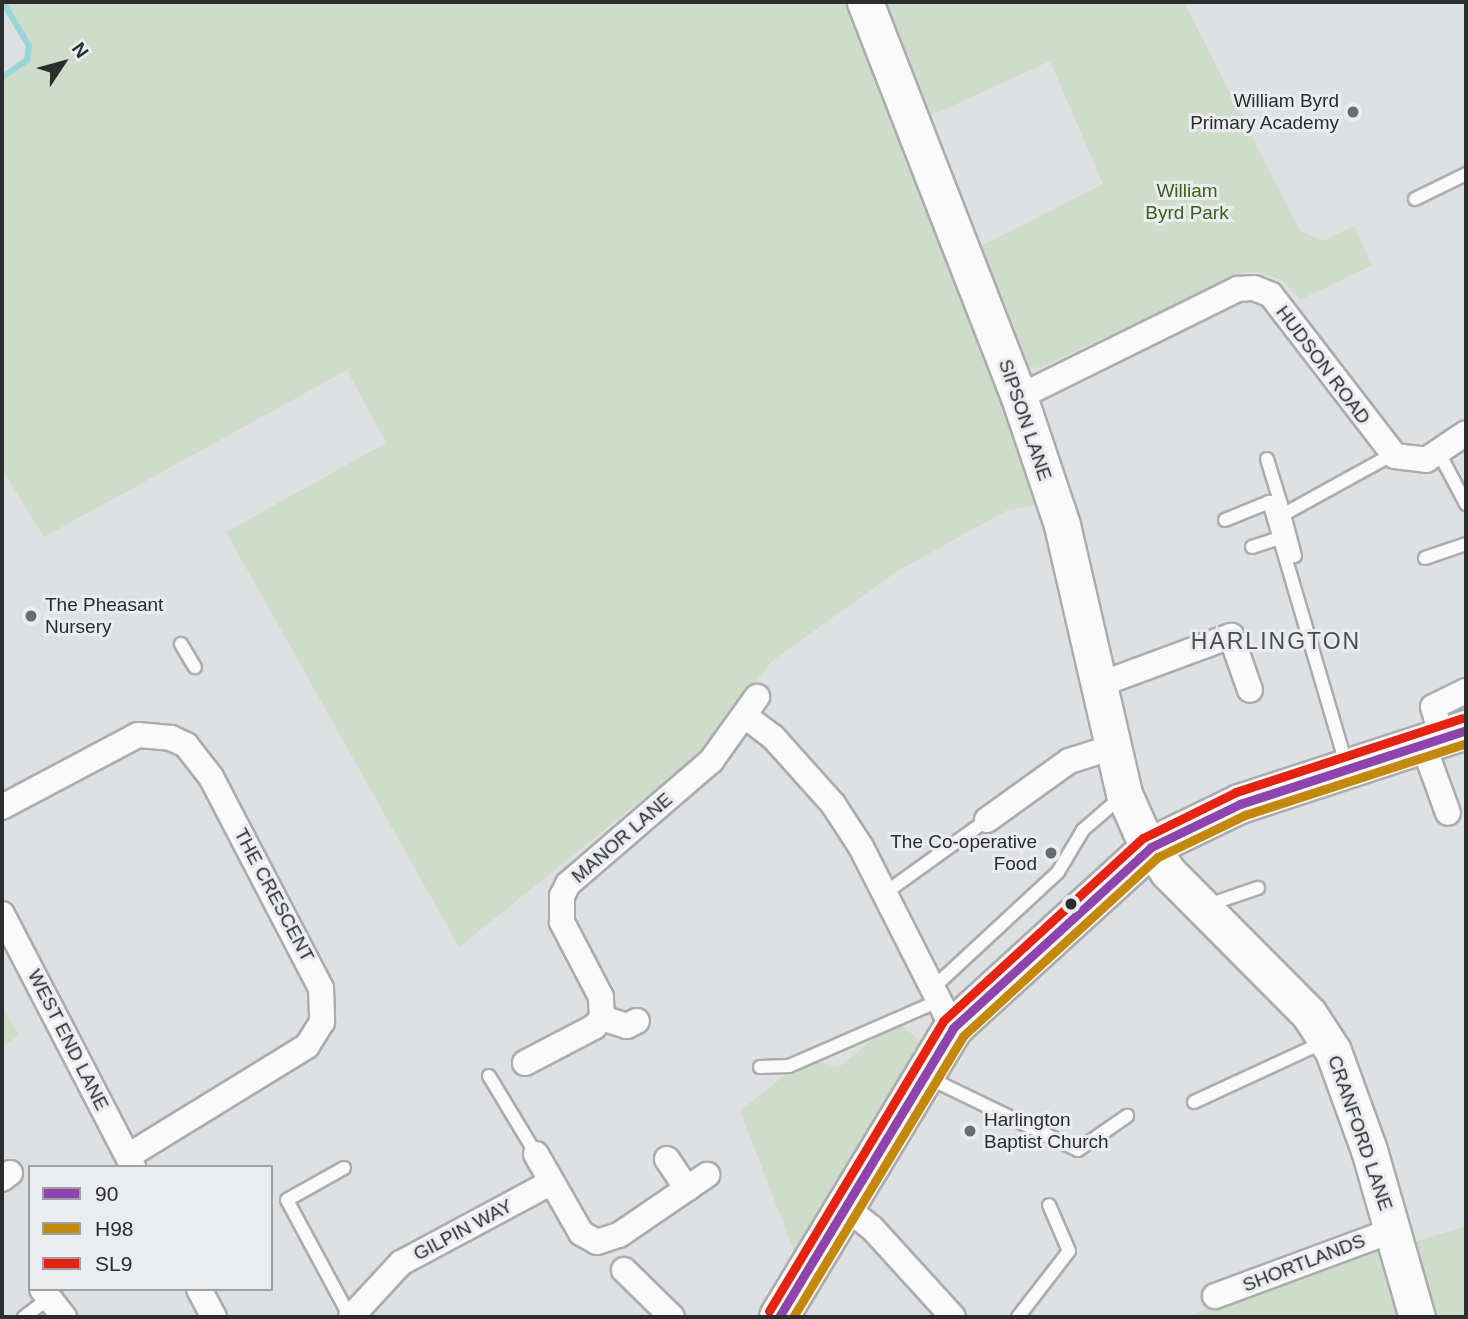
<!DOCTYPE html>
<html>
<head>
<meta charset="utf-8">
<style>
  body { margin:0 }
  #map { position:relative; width:1468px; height:1319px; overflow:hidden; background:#dee0e2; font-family:Arial,sans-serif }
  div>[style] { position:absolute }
  .green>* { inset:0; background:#cedcc9 }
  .stream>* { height:6px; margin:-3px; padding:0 3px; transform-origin:3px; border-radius:3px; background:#99d6d8 }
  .roads { filter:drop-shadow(2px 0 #abacae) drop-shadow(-2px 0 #abacae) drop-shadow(0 2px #abacae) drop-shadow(0 -2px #abacae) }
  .lane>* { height:12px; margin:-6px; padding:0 6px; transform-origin:6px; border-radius:6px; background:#fafafb }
  .street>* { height:24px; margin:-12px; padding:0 12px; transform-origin:12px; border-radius:12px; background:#fafafb }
  .secondary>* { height:35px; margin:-17.5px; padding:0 17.5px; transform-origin:17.5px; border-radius:17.5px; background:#fafafb }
  .primary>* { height:38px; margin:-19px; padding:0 19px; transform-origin:19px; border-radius:19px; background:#fafafb }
  .bus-1>* { height:9px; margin:-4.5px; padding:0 4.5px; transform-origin:4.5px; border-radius:4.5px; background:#8e44ad }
  .bus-2>* { height:9px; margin:-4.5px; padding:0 4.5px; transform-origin:4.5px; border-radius:4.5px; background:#c4880c }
  .bus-3>* { height:9px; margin:-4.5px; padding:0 4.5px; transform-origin:4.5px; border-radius:4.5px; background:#e42313 }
  .dots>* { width:19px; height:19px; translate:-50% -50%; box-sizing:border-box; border:4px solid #ebecf0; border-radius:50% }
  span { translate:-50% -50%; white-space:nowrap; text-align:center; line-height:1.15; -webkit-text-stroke:6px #ebecf0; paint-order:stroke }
  .poi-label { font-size:19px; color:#2c2d2e }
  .right { translate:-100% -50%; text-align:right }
  .left { translate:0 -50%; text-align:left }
  .park-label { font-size:19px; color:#39631a }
  .street-label { font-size:19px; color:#2c2d2e }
  .quarter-label { font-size:23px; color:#4d4e51; letter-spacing:2px }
  .frame { position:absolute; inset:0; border:4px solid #2c2d2e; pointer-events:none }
  .legend { position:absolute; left:28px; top:1165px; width:245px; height:126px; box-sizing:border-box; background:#ebecf0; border:2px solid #9fa0a2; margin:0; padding:9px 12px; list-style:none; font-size:21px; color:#2c2d2e }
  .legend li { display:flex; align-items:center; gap:14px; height:35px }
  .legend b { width:35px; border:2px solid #9fa0a2 }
  .north { position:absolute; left:28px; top:28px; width:70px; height:70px; -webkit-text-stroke:5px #ebecf0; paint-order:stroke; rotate:54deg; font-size:19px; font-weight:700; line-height:28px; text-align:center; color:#2c2d2e }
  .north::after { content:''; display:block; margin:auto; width:24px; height:32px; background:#2c2d2e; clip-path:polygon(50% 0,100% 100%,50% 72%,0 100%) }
</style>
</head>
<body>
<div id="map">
  <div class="green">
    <i style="clip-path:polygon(3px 2px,853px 2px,1046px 503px,1006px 511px,899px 570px,772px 661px,699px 754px,459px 947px,226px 532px,386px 443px,347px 370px,44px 537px,2px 469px,2px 77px,27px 60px,29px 46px)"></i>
    <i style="clip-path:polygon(881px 2px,1184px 2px,1300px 231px,1323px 241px,1354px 226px,1372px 265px,1300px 300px,1282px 280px,1257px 272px,1242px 273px,1040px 368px,1024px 366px,977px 248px,1103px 184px,1050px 61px,928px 117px)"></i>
    <i style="clip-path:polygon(2px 1006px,19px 1035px,2px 1048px)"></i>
    <i style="clip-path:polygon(895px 1021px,925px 1044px,796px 1256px,740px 1111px,805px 1059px,839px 1067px)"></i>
    <i style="clip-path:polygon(1466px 1226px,1466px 1317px,1432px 1317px,1414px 1242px)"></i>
    <i style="clip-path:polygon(1379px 1248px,1408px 1317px,1185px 1317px)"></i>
  </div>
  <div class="stream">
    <i style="left:2px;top:77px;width:30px;rotate:-34deg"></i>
    <i style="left:27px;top:60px;width:14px;rotate:-82deg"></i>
    <i style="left:29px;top:46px;width:51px;rotate:-120.6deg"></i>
  </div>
  <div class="roads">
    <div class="lane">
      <i style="left:1415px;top:199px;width:57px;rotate:-26.1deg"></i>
      <i style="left:1439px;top:453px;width:58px;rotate:62.1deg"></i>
      <i style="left:1267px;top:459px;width:58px;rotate:72.8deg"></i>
      <i style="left:1225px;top:520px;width:48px;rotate:-22.2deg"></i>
      <i style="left:1269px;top:502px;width:276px;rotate:73.6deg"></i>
      <i style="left:1252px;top:547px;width:29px;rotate:-18deg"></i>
      <i style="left:1295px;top:556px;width:43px;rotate:-104.7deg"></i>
      <i style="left:1284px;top:514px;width:124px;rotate:-28.8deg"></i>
      <i style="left:1425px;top:558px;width:43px;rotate:-18.9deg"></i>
      <i style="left:181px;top:644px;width:27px;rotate:59deg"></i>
      <i style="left:885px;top:893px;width:125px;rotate:-35.6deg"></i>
      <i style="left:1205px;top:906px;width:56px;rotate:-18.8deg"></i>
      <i style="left:935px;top:986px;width:168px;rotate:-42.8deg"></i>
      <i style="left:1058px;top:872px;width:49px;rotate:-59.2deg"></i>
      <i style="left:1083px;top:830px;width:50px;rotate:-41deg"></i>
      <i style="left:760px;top:1067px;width:29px;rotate:-2deg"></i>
      <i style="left:789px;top:1066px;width:166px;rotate:-23.5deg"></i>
      <i style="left:489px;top:1076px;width:91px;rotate:58.9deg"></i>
      <i style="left:929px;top:1078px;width:165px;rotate:25.8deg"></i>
      <i style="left:1078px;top:1150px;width:60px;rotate:-34.8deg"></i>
      <i style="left:1194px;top:1102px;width:145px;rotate:-24.8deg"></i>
      <i style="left:344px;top:1168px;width:65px;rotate:150.7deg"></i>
      <i style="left:287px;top:1200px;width:133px;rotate:61.7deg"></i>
      <i style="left:24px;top:1317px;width:31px;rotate:-37deg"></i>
      <i style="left:1018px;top:1317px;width:83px;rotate:-52.3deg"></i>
      <i style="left:1069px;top:1251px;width:50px;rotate:-113.5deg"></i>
    </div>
    <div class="street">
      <i style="left:1019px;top:397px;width:244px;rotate:-26.3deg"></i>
      <i style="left:1238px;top:289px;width:16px;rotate:-4deg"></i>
      <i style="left:1254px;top:288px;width:18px;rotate:22deg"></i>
      <i style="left:1271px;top:295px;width:203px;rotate:52.4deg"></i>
      <i style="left:1395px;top:456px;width:31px;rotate:7deg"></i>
      <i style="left:1426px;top:460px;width:48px;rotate:-34deg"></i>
      <i style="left:1101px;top:684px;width:139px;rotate:-20.3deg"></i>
      <i style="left:1231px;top:636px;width:57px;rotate:70.6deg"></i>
      <i style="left:745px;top:716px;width:35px;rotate:37deg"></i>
      <i style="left:773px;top:737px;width:90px;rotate:48.2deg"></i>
      <i style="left:833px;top:804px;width:51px;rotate:56.9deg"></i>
      <i style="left:861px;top:847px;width:203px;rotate:63.1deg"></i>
      <i style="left:1442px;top:738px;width:32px;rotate:-106deg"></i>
      <i style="left:1433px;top:707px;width:37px;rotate:-26deg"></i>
      <i style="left:1423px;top:744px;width:73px;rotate:70.1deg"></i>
      <i style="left:2px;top:807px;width:154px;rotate:-27.9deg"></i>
      <i style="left:138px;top:735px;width:33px;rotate:5deg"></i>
      <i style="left:171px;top:738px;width:17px;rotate:25deg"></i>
      <i style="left:186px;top:745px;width:41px;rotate:52deg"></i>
      <i style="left:211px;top:777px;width:238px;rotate:62.5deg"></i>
      <i style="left:321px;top:988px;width:34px;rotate:88deg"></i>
      <i style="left:322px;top:1022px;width:28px;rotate:122deg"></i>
      <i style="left:307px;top:1046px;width:210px;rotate:148.4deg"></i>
      <i style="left:987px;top:820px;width:101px;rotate:-35.7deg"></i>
      <i style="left:1069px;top:761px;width:43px;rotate:-17.6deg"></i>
      <i style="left:2px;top:914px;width:285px;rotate:62.6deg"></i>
      <i style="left:602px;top:1018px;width:26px;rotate:18deg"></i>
      <i style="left:627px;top:1026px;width:11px;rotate:-27deg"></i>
      <i style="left:525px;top:1063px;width:78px;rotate:-27.6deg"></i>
      <i style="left:594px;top:1027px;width:12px;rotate:-48deg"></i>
      <i style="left:602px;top:1018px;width:21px;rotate:-93deg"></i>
      <i style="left:601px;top:997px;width:85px;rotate:-117.5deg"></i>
      <i style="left:562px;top:922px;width:26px;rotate:-90deg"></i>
      <i style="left:562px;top:896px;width:13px;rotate:-63deg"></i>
      <i style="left:568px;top:884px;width:189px;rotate:-40.7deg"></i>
      <i style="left:711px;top:761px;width:79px;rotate:-54.3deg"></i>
      <i style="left:536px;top:1154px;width:91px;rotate:60.3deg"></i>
      <i style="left:581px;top:1233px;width:18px;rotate:29deg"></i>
      <i style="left:597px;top:1242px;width:23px;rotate:-18deg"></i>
      <i style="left:619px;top:1235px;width:107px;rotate:-34.3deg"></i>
      <i style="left:667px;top:1159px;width:36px;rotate:56deg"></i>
      <i style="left:2px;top:1179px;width:10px;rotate:-37deg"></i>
      <i style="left:845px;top:1207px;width:34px;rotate:38deg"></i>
      <i style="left:872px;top:1228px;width:120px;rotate:47.7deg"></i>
      <i style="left:624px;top:1270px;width:67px;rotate:44.4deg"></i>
      <i style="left:42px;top:1289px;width:36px;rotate:52deg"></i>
      <i style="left:199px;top:1289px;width:32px;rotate:62deg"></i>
      <i style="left:1215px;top:1296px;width:190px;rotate:-20.3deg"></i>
      <i style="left:351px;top:1317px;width:74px;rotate:-47.2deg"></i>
      <i style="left:401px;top:1263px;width:171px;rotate:-28.2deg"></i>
    </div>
    <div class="secondary">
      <i style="left:865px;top:2px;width:424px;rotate:68.7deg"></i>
      <i style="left:1019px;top:397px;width:135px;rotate:71.4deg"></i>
      <i style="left:1062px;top:525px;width:276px;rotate:77deg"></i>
      <i style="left:1124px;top:794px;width:42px;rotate:65.9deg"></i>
      <i style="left:1141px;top:832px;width:48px;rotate:56deg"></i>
      <i style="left:1168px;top:872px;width:200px;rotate:45.2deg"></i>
      <i style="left:1309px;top:1014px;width:44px;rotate:57deg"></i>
      <i style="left:1333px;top:1051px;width:105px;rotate:70deg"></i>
      <i style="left:1369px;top:1150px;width:174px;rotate:74deg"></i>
    </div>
    <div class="primary">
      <i style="left:779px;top:1317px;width:337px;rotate:-58.9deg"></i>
      <i style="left:953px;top:1028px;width:268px;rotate:-42.4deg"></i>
      <i style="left:1151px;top:847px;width:99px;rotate:-25.8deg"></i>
      <i style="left:1240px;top:804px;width:238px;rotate:-18.1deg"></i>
    </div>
  </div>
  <div class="bus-1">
    <i style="left:779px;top:1317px;width:337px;rotate:-58.9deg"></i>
    <i style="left:953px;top:1028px;width:268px;rotate:-42.4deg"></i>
    <i style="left:1151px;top:847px;width:99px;rotate:-25.8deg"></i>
    <i style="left:1240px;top:804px;width:238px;rotate:-18.1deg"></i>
  </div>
  <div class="bus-2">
    <i style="left:793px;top:1317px;width:328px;rotate:-58.8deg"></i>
    <i style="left:963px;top:1036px;width:265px;rotate:-42.6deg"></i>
    <i style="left:1158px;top:857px;width:97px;rotate:-25.8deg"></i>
    <i style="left:1245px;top:815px;width:232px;rotate:-18deg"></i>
  </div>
  <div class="bus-3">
    <i style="left:769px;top:1311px;width:338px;rotate:-59deg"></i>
    <i style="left:943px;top:1021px;width:271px;rotate:-42.5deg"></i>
    <i style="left:1143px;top:838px;width:104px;rotate:-26.3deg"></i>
    <i style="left:1236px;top:792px;width:238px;rotate:-18.1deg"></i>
  </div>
  <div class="dots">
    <i style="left:1353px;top:112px;background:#6a6c6d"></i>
    <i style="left:31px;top:616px;background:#6a6c6d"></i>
    <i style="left:1051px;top:853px;background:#6a6c6d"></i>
    <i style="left:1071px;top:904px;background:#2c2d2e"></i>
    <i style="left:970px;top:1131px;background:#6a6c6d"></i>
  </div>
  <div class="poi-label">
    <span class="right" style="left:1339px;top:112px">William Byrd<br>Primary Academy</span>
    <span class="left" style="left:45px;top:616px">The Pheasant<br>Nursery</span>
    <span class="right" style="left:1037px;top:853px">The Co-operative<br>Food</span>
    <span class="left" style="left:984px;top:1131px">Harlington<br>Baptist Church</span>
  </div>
  <div class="park-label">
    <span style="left:1187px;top:202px">William<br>Byrd Park</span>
  </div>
  <div class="street-label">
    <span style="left:1323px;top:365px;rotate:53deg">HUDSON ROAD</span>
    <span style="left:1025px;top:420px;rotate:71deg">SIPSON LANE</span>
    <span style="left:622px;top:838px;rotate:-41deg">MANOR LANE</span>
    <span style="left:274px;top:895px;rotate:62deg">THE CRESCENT</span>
    <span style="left:68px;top:1040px;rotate:63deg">WEST END LANE</span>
    <span style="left:1360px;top:1133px;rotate:71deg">CRANFORD LANE</span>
    <span style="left:463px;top:1230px;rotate:-28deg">GILPIN WAY</span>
    <span style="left:1304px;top:1263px;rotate:-21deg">SHORTLANDS</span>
  </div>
  <div class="quarter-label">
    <span style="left:1276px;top:641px">HARLINGTON</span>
  </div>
  <div class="frame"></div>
  <ul class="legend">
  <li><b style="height:9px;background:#8e44ad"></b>90</li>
  <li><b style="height:9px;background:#c4880c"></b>H98</li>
  <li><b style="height:9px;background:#e42313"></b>SL9</li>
  </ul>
  <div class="north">N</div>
</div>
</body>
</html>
